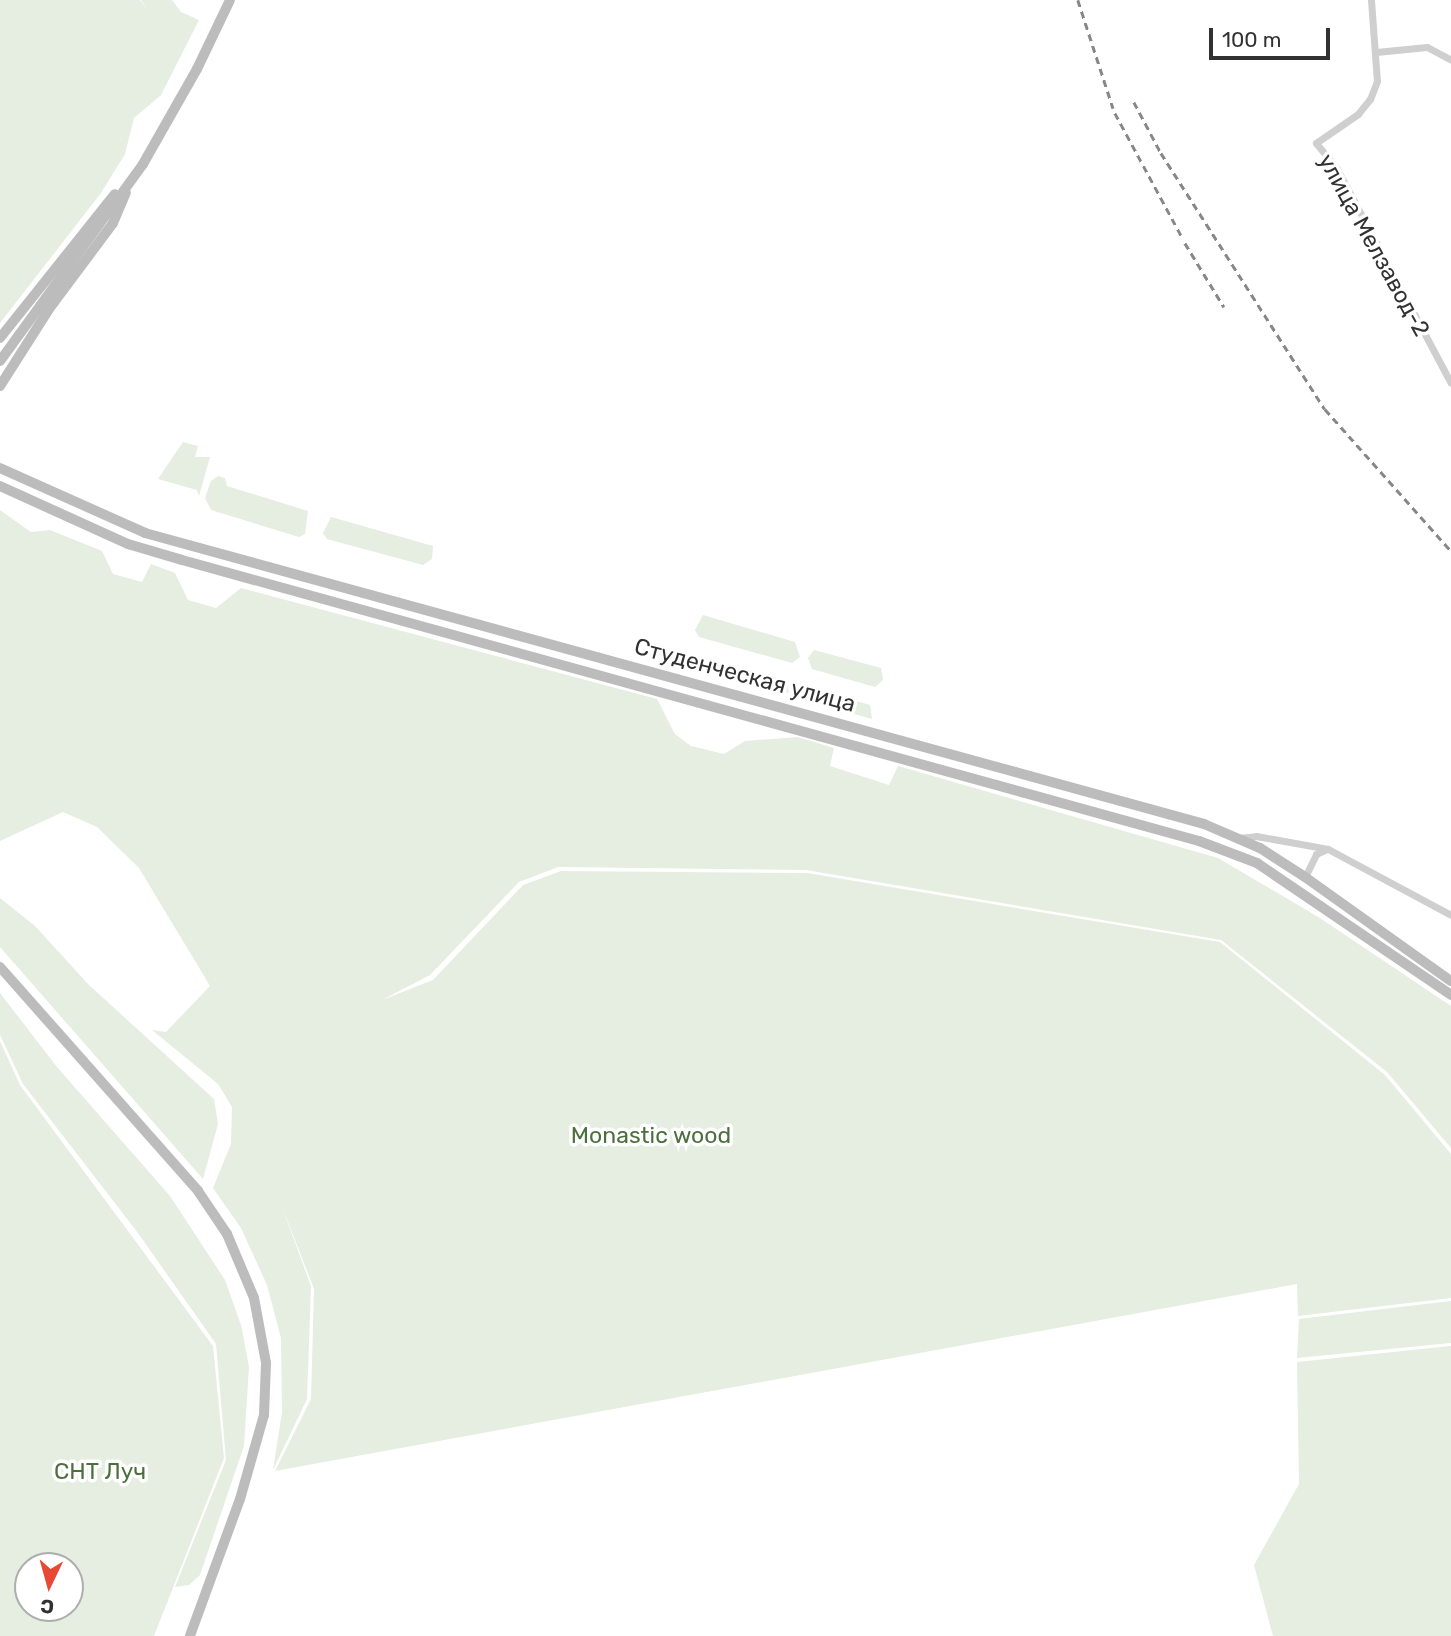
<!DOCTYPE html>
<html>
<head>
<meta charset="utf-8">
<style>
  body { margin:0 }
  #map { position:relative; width:1451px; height:1636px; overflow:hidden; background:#fff; font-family:Rubik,sans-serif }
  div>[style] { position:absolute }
  .green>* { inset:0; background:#e5eee0 }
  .minor>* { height:7px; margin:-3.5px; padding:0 3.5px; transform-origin:3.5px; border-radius:3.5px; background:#cfcfcf }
  .secondary>* { height:10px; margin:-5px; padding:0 5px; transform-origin:5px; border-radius:5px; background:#bcbcbc }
  .rail>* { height:2.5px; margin-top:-1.25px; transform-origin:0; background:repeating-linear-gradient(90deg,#878787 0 7px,transparent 0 12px) }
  span { translate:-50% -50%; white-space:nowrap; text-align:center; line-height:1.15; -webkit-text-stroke:7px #fff; paint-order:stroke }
  .street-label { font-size:23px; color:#323232 }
  .park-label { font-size:23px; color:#4b6f3d }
  .north { position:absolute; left:14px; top:1552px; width:70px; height:70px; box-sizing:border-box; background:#fff; border:2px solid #adadad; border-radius:50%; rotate:185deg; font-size:19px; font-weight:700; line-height:28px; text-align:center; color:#323232 }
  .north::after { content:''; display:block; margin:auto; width:24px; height:32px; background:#e94834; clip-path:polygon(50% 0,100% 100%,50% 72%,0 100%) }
  .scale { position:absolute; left:1209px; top:28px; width:121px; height:32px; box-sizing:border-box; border:4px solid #323232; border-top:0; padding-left:9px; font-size:21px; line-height:24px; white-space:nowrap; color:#323232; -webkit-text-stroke:5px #fff; paint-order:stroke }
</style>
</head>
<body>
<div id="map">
  <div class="green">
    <i style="clip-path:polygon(0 0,140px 0,149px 12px,141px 0,172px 0,181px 12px,199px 20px,161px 95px,134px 118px,125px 154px,101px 193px,0 323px)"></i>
    <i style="clip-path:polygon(183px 442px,198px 446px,195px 457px,210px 457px,199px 496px,197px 490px,158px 479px)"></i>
    <i style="clip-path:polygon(218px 476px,225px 478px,227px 486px,308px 511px,305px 534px,299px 537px,211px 510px,205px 498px,211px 481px)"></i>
    <i style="clip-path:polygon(0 510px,31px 532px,50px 530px,102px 551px,113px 574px,142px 582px,151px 564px,175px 573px,188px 600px,216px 608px,241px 588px,657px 699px,675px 734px,691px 746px,724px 754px,745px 741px,798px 737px,834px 748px,830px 766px,889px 785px,898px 766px,1218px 858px,1320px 918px,1451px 1006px,1451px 1148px,1387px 1072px,1221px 940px,806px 870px,558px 867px,519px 882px,430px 975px,382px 1000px,433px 980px,523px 885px,561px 871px,807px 873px,1220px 942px,1385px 1075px,1451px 1154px,1451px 1298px,1298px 1316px,1297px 1284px,275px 1471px,311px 1399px,314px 1289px,281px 1204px,311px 1286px,307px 1399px,273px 1470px,282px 1412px,281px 1338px,267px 1285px,241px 1228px,213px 1188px,231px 1144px,232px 1107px,218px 1084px,152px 1030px,166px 1032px,210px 986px,139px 868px,97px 827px,63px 812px,0 841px)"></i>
    <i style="clip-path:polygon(331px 517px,433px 546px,432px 559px,423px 565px,327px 539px,323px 533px)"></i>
    <i style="clip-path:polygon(703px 615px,795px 642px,800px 657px,792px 663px,699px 637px,695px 630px)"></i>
    <i style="clip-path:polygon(814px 650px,881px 668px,883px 680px,875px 687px,812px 669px,808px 658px)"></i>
    <i style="clip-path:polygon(694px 655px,786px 681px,789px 693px,685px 666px)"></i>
    <i style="clip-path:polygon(807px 687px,870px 705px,872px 719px,797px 698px,799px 690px)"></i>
    <i style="clip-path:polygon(0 898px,35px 926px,89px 985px,214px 1099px,218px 1124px,203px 1179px,0 947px)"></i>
    <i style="clip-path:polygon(0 993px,57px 1067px,170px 1196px,225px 1280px,241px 1325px,249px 1367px,244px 1446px,200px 1575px,189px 1585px,175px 1587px,226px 1460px,216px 1344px,138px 1233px,23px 1084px,0 1035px)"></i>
    <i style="clip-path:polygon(evenodd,0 1041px,20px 1085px,213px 1346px,224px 1458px,154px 1636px,0 1636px,0 1041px,28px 1566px,70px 1566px,70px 1608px,28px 1608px,28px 1566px)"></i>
    <i style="clip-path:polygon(1451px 1301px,1451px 1343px,1297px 1358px,1299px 1319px)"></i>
    <i style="clip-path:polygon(1451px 1346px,1451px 1636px,1273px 1636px,1254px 1565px,1299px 1484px,1297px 1362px)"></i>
  </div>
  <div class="minor">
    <i style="left:1371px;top:0;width:81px;rotate:85.8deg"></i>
    <i style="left:1377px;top:81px;width:19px;rotate:111deg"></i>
    <i style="left:1370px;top:99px;width:19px;rotate:129deg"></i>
    <i style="left:1358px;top:114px;width:51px;rotate:145.4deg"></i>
    <i style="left:1316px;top:143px;width:33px;rotate:51deg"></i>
    <i style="left:1337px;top:169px;width:242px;rotate:62deg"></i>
    <i style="left:1376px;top:52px;width:51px;rotate:-5.6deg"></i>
    <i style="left:1427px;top:47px;width:27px;rotate:28deg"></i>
    <i style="left:1238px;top:838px;width:18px;rotate:-6deg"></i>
    <i style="left:1256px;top:836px;width:73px;rotate:10.2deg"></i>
    <i style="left:1328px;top:849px;width:140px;rotate:28.2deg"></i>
    <i style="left:1305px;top:877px;width:25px;rotate:-64deg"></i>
    <i style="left:1316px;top:854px;width:12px;rotate:-24deg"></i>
  </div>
  <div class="secondary">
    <i style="left:0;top:338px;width:184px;rotate:-51.4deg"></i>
    <i style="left:0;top:361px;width:243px;rotate:-54deg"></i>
    <i style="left:143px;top:164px;width:109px;rotate:-60.4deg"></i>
    <i style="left:197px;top:69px;width:76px;rotate:-64.4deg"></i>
    <i style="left:0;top:386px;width:91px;rotate:-57.5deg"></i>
    <i style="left:49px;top:309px;width:107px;rotate:-53.3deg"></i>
    <i style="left:113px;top:223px;width:33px;rotate:-67deg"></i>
    <i style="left:0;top:468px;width:159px;rotate:24.1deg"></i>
    <i style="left:145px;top:533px;width:1098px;rotate:15.36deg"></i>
    <i style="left:1204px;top:824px;width:61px;rotate:23.2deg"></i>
    <i style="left:1260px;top:848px;width:54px;rotate:32.8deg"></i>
    <i style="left:1305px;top:877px;width:179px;rotate:35.5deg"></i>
    <i style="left:0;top:486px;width:141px;rotate:24.4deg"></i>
    <i style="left:128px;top:544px;width:56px;rotate:16.5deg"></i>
    <i style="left:182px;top:560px;width:1055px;rotate:15.45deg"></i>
    <i style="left:1199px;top:841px;width:62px;rotate:20.8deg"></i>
    <i style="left:1257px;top:863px;width:235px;rotate:34.2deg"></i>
    <i style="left:0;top:967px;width:299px;rotate:48.5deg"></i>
    <i style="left:198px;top:1191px;width:52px;rotate:56deg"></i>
    <i style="left:227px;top:1234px;width:69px;rotate:67.1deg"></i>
    <i style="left:254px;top:1298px;width:66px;rotate:79.5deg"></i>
    <i style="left:266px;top:1363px;width:52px;rotate:92.2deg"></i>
    <i style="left:264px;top:1415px;width:87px;rotate:105.9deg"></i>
    <i style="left:240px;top:1499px;width:146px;rotate:110.1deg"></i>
  </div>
  <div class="rail">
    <i style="left:1078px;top:0;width:114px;rotate:72deg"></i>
    <i style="left:1134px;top:102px;width:58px;rotate:62.1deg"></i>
    <i style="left:1161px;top:153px;width:304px;rotate:57.4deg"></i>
    <i style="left:1325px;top:409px;width:190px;rotate:48.4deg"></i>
    <i style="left:1115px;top:113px;width:139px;rotate:61.6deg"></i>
    <i style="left:1185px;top:243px;width:75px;rotate:58.6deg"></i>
  </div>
  <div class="street-label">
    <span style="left:1374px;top:245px;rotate:61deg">улица Мелзавод-2</span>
    <span style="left:745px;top:675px;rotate:15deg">Студенческая улица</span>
  </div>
  <div class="park-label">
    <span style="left:651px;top:1135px">Monastic wood</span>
    <span style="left:100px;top:1471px">СНТ Луч</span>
  </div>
  <div class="north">С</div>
  <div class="scale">100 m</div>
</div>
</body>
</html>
